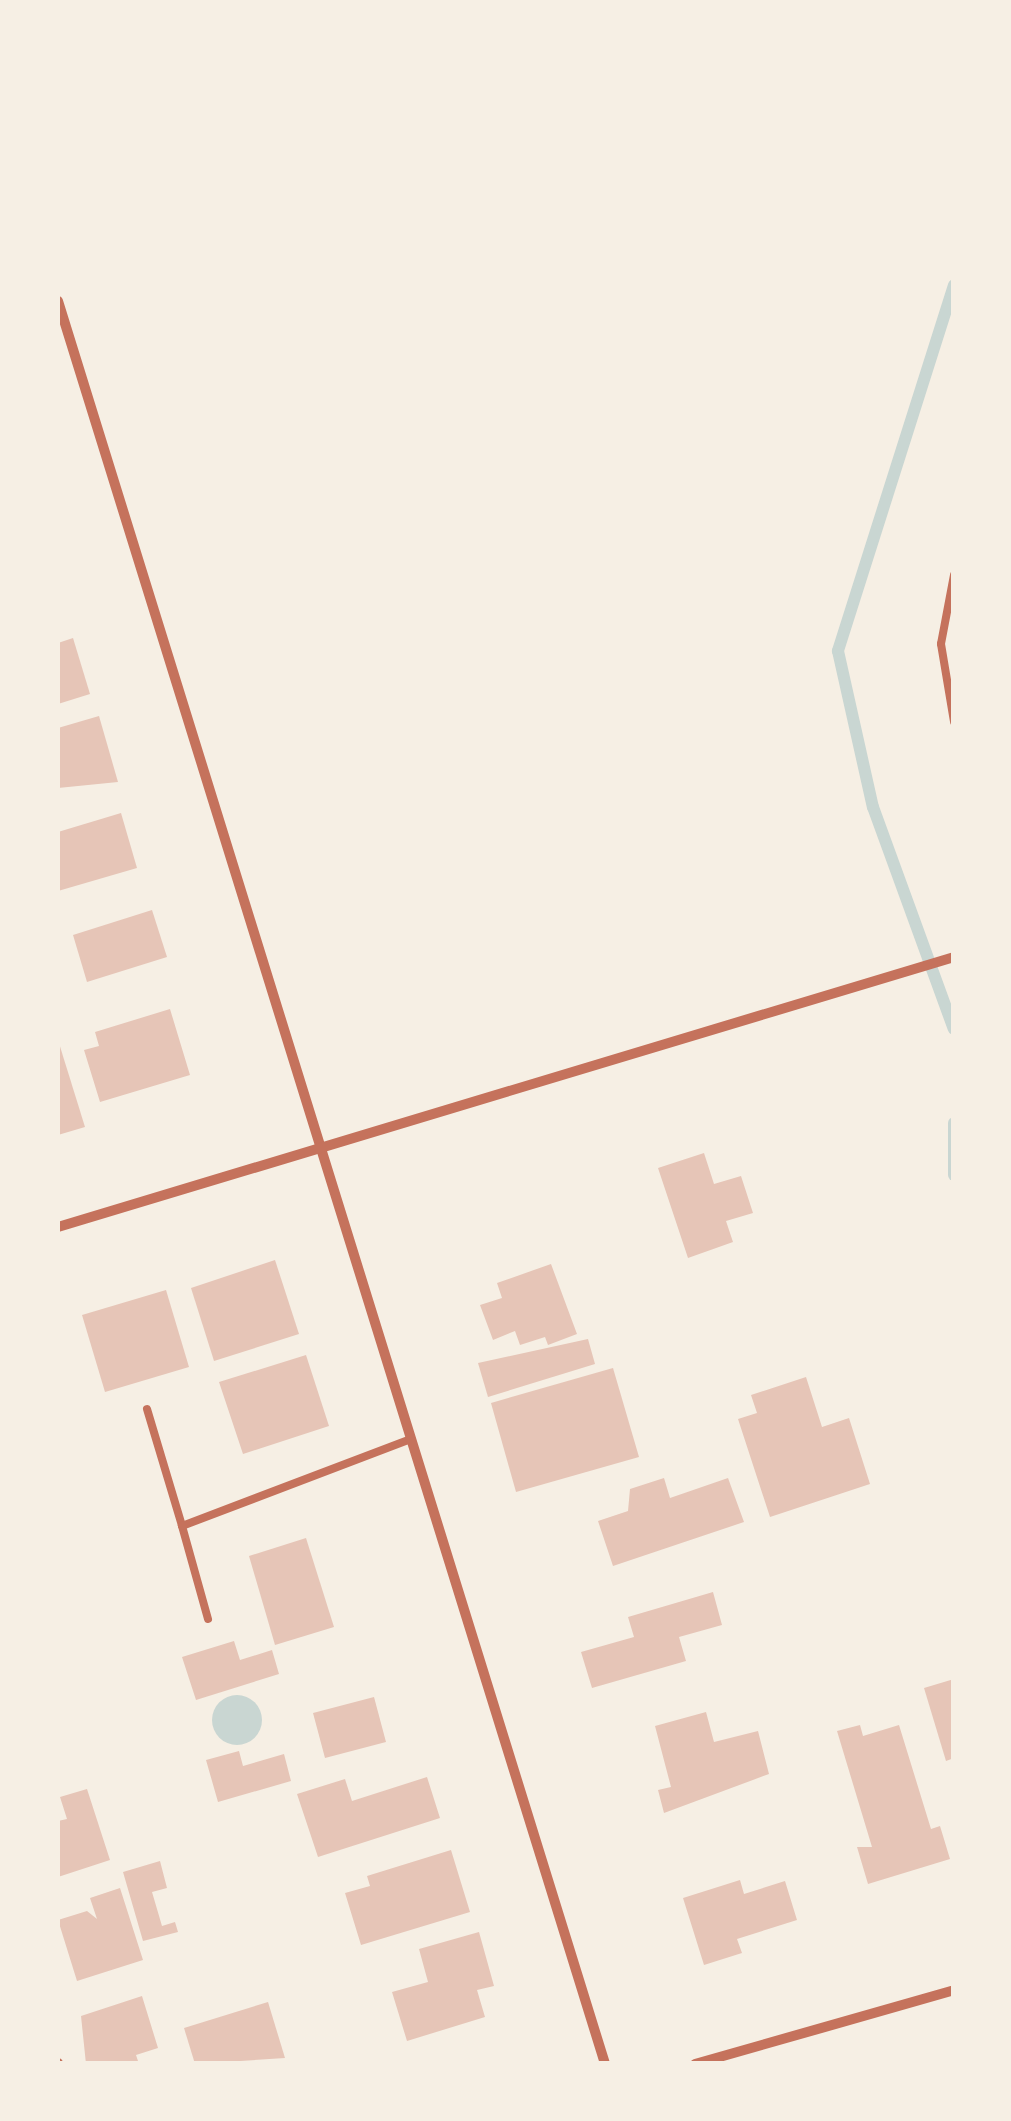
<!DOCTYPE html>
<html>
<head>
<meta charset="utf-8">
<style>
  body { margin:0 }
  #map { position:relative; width:1011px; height:2121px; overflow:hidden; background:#f6efe4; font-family:"IBM Plex Sans",sans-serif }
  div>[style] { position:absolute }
  .water>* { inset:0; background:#c9d6d2 }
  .round { border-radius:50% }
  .stream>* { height:12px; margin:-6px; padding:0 6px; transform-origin:6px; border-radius:6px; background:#c9d6d2 }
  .building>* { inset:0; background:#e6c5b7 }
  .service>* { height:8px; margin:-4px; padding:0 4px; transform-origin:4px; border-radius:4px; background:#c5725c }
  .minor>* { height:10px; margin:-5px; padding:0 5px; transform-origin:5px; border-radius:5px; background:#c5725c }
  span { translate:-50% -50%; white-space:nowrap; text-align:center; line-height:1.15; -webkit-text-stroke:8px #f6efe4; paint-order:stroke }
  .frame { position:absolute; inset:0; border:60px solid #f6efe4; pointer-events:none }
</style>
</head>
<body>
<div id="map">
  <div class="water">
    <i class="round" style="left:212px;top:1695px;width:50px;height:50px"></i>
  </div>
  <div class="stream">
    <i style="left:954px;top:285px;width:384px;rotate:107.6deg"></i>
    <i style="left:838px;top:651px;width:160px;rotate:77.4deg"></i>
    <i style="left:873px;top:807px;width:236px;rotate:70deg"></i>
    <i style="left:954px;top:1123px;width:52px;rotate:90deg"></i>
  </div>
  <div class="building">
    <i style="clip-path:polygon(73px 638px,90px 694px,58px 704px,58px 643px)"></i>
    <i style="clip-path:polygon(99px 716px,118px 782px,58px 788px,58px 728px)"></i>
    <i style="clip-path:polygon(121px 813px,137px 868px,58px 891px,58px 832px)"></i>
    <i style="clip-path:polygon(152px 910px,167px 957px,87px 982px,73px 935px)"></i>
    <i style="clip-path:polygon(170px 1009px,190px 1075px,100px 1102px,84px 1050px,99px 1046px,95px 1032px)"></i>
    <i style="clip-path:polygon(58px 1040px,85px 1127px,58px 1135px)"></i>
    <i style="clip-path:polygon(704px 1153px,714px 1184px,741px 1176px,753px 1213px,726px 1221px,733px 1242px,688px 1258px,658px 1168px)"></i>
    <i style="clip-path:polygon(275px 1260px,299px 1334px,214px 1361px,191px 1288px)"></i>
    <i style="clip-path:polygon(551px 1264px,577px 1334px,548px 1345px,545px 1337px,520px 1345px,515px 1331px,493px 1340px,480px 1305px,502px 1298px,497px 1283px)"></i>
    <i style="clip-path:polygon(166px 1290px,189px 1367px,105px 1392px,82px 1315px)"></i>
    <i style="clip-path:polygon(588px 1339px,595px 1364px,488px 1397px,478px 1363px)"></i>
    <i style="clip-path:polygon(306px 1355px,329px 1426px,243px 1454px,219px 1382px)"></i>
    <i style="clip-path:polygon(613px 1368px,639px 1457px,516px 1492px,491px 1403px)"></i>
    <i style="clip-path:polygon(806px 1377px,822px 1427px,849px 1418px,870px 1484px,770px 1517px,738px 1419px,757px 1413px,751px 1395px)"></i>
    <i style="clip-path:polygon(664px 1478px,670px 1498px,728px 1478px,744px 1522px,613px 1566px,598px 1521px,628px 1511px,630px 1489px)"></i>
    <i style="clip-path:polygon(306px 1538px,334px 1627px,275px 1645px,249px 1556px)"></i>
    <i style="clip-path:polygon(713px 1592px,722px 1625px,679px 1637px,686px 1661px,592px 1688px,581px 1652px,634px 1637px,628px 1617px)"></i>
    <i style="clip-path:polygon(234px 1641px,240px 1660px,272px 1650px,279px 1674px,196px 1700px,182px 1657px)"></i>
    <i style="clip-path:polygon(954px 1679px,954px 1758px,946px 1761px,924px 1688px)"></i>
    <i style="clip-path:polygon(374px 1697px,386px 1742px,325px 1758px,313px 1713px)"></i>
    <i style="clip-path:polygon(706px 1712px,714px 1742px,758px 1731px,769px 1774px,664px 1813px,658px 1790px,671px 1787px,655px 1726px)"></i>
    <i style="clip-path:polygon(860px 1725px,863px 1736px,899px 1725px,931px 1829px,940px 1826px,950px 1859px,868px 1884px,857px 1847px,872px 1847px,837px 1731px)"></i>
    <i style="clip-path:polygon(239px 1751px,243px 1766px,284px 1754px,291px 1781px,218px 1802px,206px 1760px)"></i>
    <i style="clip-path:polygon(427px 1777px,440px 1818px,318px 1857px,297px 1794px,345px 1779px,352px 1801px)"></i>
    <i style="clip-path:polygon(87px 1789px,110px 1860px,58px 1877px,58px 1821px,67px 1819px,60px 1797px)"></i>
    <i style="clip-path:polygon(451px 1850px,470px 1912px,361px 1945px,345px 1893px,370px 1886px,367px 1876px)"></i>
    <i style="clip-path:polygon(160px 1861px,167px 1888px,152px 1892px,162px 1926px,175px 1922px,178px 1932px,143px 1941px,123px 1872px)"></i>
    <i style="clip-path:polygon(740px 1880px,744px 1894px,785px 1881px,797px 1920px,737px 1939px,742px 1953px,704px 1965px,683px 1898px)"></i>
    <i style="clip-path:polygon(120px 1888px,143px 1960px,77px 1981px,58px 1920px,87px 1911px,97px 1919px,90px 1898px)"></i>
    <i style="clip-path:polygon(479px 1932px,494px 1986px,477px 1990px,485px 2017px,407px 2041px,392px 1992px,428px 1982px,419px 1949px)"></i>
    <i style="clip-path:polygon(142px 1996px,158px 2048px,136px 2055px,139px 2064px,86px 2064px,81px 2016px)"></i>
    <i style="clip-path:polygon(268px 2002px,285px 2058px,195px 2064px,184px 2028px)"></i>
  </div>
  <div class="service">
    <i style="left:954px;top:575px;width:70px;rotate:100.7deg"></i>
    <i style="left:941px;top:644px;width:79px;rotate:80.5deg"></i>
    <i style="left:147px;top:1409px;width:122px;rotate:73.3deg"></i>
    <i style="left:208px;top:1619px;width:97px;rotate:-105.6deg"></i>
    <i style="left:182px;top:1526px;width:242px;rotate:-20.8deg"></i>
  </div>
  <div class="minor">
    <i style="left:58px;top:301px;width:1846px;rotate:72.76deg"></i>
    <i style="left:58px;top:1227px;width:936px;rotate:-16.77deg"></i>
    <i style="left:58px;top:2063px;width:1px;rotate:90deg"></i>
    <i style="left:695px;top:2064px;width:269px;rotate:-15.9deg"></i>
  </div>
  <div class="frame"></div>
</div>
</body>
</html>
